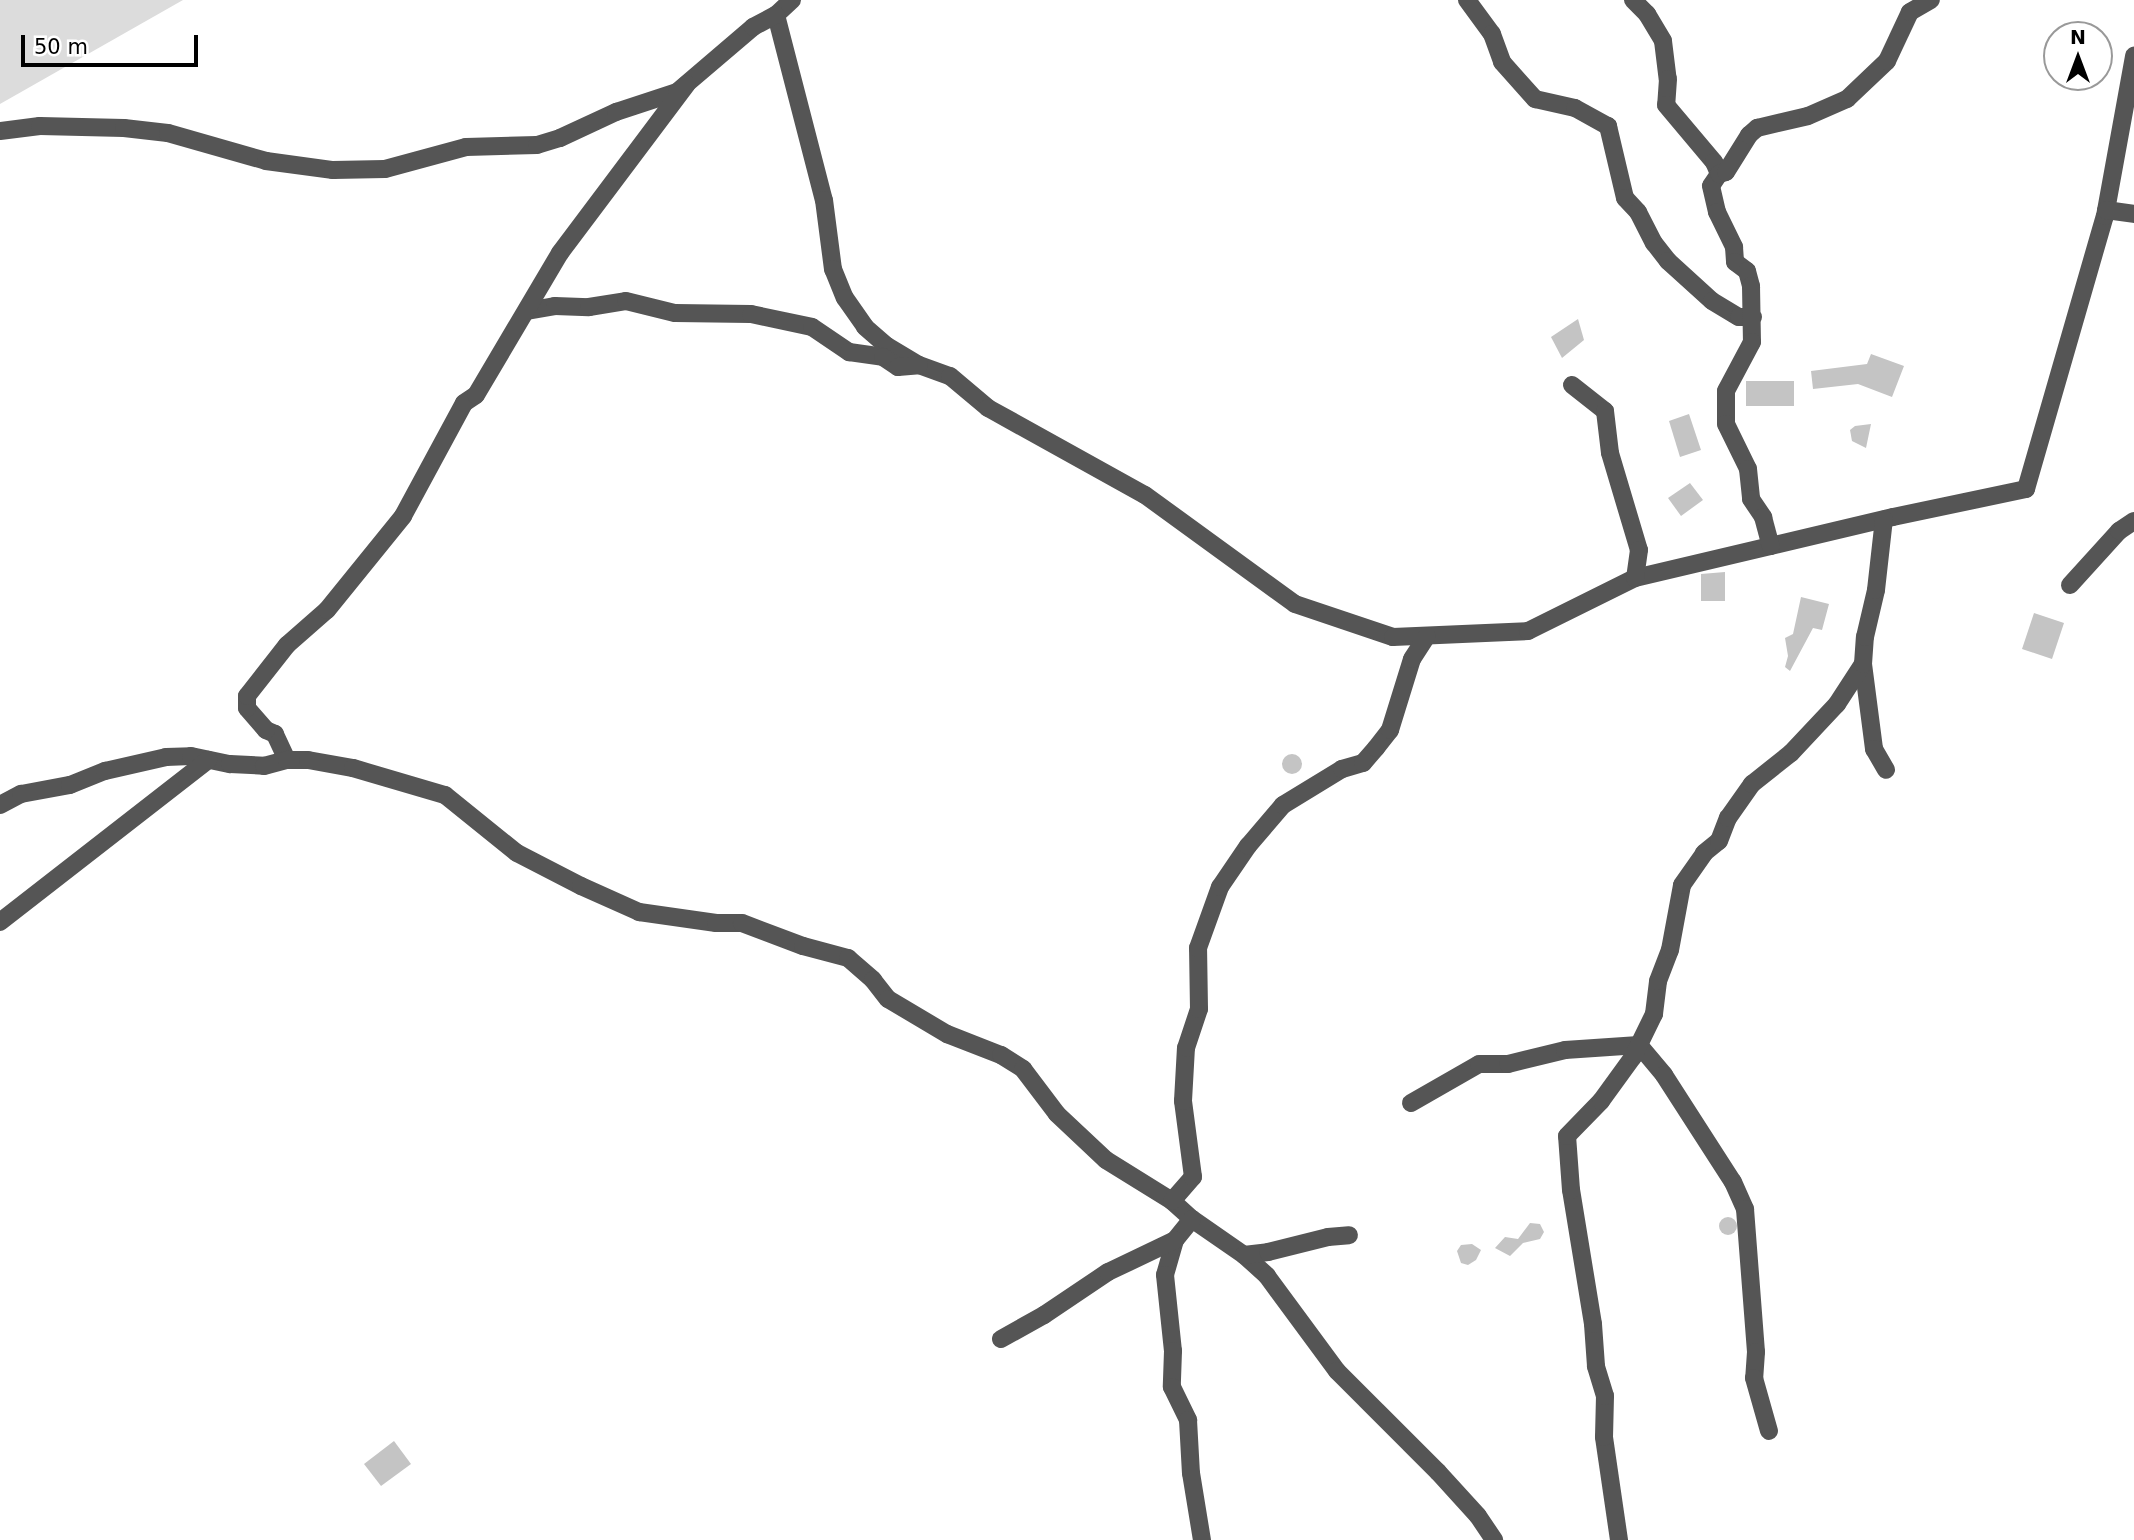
<!DOCTYPE html>
<html>
<head>
<meta charset="utf-8">
<style>
  body { margin:0 }
  #map { position:relative; width:2134px; height:1540px; overflow:hidden; background:#fff; font-family:"DejaVu Sans",sans-serif }
  div>[style] { position:absolute }
  .green>* { inset:0; background:#dcdcdc }
  .building>* { inset:0; background:#c4c4c4 }
  .round { border-radius:50% }
  .minor>* { height:18px; margin:-9px; padding:0 9px; transform-origin:9px; border-radius:9px; background:#555 }
  span { translate:-50% -50%; white-space:nowrap; text-align:center; line-height:1.15; -webkit-text-stroke:5px #fff; paint-order:stroke }
  .north { position:absolute; left:2043px; top:21px; width:70px; height:70px; box-sizing:border-box; background:#fff; border:2px solid #999; border-radius:50%; rotate:0deg; font-size:19px; font-weight:700; line-height:28px; text-align:center; color:#000 }
  .north::after { content:''; display:block; margin:auto; width:24px; height:32px; background:#000; clip-path:polygon(50% 0,100% 100%,50% 72%,0 100%) }
  .scale { position:absolute; left:21px; top:35px; width:177px; height:32px; box-sizing:border-box; border:4px solid #000; border-top:0; padding-left:9px; font-size:21px; line-height:24px; white-space:nowrap; color:#000; -webkit-text-stroke:5px #fff; paint-order:stroke }
</style>
</head>
<body>
<div id="map">
  <div class="green">
    <i style="clip-path:polygon(0 0,183px 0,0 104px)"></i>
  </div>
  <div class="building">
    <i style="clip-path:polygon(1578px 319px,1584px 340px,1562px 358px,1551px 337px)"></i>
    <i style="clip-path:polygon(1871px 354px,1904px 366px,1892px 397px,1858px 384px,1813px 389px,1811px 371px,1867px 364px)"></i>
    <i style="clip-path:polygon(1746px 381px,1794px 381px,1794px 406px,1746px 406px)"></i>
    <i style="clip-path:polygon(1689px 414px,1701px 450px,1680px 457px,1669px 421px)"></i>
    <i style="clip-path:polygon(1871px 424px,1866px 448px,1852px 441px,1850px 430px,1855px 426px)"></i>
    <i style="clip-path:polygon(1690px 483px,1703px 500px,1681px 516px,1668px 498px)"></i>
    <i style="clip-path:polygon(1725px 572px,1725px 601px,1701px 601px,1701px 574px)"></i>
    <i style="clip-path:polygon(1801px 597px,1829px 604px,1822px 630px,1813px 628px,1790px 671px,1785px 667px,1788px 656px,1785px 638px,1793px 634px)"></i>
    <i style="clip-path:polygon(2034px 613px,2064px 623px,2052px 659px,2022px 649px)"></i>
    <i class="round" style="left:1282px;top:754px;width:20px;height:20px"></i>
    <i class="round" style="left:1719px;top:1217px;width:18px;height:18px"></i>
    <i style="clip-path:polygon(1530px 1223px,1540px 1224px,1544px 1232px,1540px 1239px,1523px 1243px,1510px 1256px,1495px 1248px,1505px 1237px,1518px 1239px)"></i>
    <i style="clip-path:polygon(1472px 1244px,1481px 1250px,1476px 1260px,1468px 1265px,1461px 1263px,1457px 1251px,1461px 1245px)"></i>
    <i style="clip-path:polygon(394px 1441px,411px 1464px,381px 1486px,364px 1464px)"></i>
  </div>
  <div class="minor">
    <i style="left:792px;top:0;width:22px;rotate:137deg"></i>
    <i style="left:776px;top:15px;width:191px;rotate:75.5deg"></i>
    <i style="left:824px;top:200px;width:70px;rotate:82.6deg"></i>
    <i style="left:833px;top:269px;width:31px;rotate:68deg"></i>
    <i style="left:845px;top:298px;width:35px;rotate:55deg"></i>
    <i style="left:865px;top:327px;width:29px;rotate:41deg"></i>
    <i style="left:887px;top:346px;width:37px;rotate:31deg"></i>
    <i style="left:919px;top:365px;width:33px;rotate:20deg"></i>
    <i style="left:950px;top:376px;width:50px;rotate:40.1deg"></i>
    <i style="left:988px;top:408px;width:179px;rotate:29deg"></i>
    <i style="left:1145px;top:495px;width:185px;rotate:36deg"></i>
    <i style="left:1295px;top:604px;width:103px;rotate:18.6deg"></i>
    <i style="left:1393px;top:637px;width:135px;rotate:-2.5deg"></i>
    <i style="left:1528px;top:631px;width:119px;rotate:-26.4deg"></i>
    <i style="left:1635px;top:578px;width:265px;rotate:-13.3deg"></i>
    <i style="left:1893px;top:517px;width:136px;rotate:-11.9deg"></i>
    <i style="left:2026px;top:489px;width:284px;rotate:-73.9deg"></i>
    <i style="left:2105px;top:216px;width:163px;rotate:-79.7deg"></i>
    <i style="left:1467px;top:0;width:42px;rotate:53.7deg"></i>
    <i style="left:1492px;top:34px;width:30px;rotate:70deg"></i>
    <i style="left:1502px;top:62px;width:50px;rotate:48.3deg"></i>
    <i style="left:1535px;top:99px;width:41px;rotate:12.7deg"></i>
    <i style="left:1575px;top:108px;width:38px;rotate:29deg"></i>
    <i style="left:1608px;top:126px;width:74px;rotate:76.7deg"></i>
    <i style="left:1625px;top:198px;width:19px;rotate:47deg"></i>
    <i style="left:1638px;top:212px;width:35px;rotate:63deg"></i>
    <i style="left:1654px;top:243px;width:23px;rotate:52deg"></i>
    <i style="left:1668px;top:261px;width:59px;rotate:42.3deg"></i>
    <i style="left:1712px;top:301px;width:31px;rotate:31deg"></i>
    <i style="left:1739px;top:317px;width:14px"></i>
    <i style="left:1633px;top:0;width:20px;rotate:45deg"></i>
    <i style="left:1647px;top:14px;width:31px;rotate:59deg"></i>
    <i style="left:1663px;top:41px;width:38px;rotate:83deg"></i>
    <i style="left:1668px;top:79px;width:26px;rotate:94deg"></i>
    <i style="left:1666px;top:105px;width:75px;rotate:49.9deg"></i>
    <i style="left:1714px;top:162px;width:13px;rotate:67deg"></i>
    <i style="left:1719px;top:174px;width:14px;rotate:124deg"></i>
    <i style="left:1711px;top:186px;width:27px;rotate:77deg"></i>
    <i style="left:1717px;top:212px;width:39px;rotate:64deg"></i>
    <i style="left:1734px;top:247px;width:15px;rotate:86deg"></i>
    <i style="left:1735px;top:262px;width:15px;rotate:37deg"></i>
    <i style="left:1747px;top:271px;width:16px;rotate:75deg"></i>
    <i style="left:1751px;top:286px;width:56px;rotate:89deg"></i>
    <i style="left:1752px;top:342px;width:55px;rotate:118deg"></i>
    <i style="left:1726px;top:391px;width:33px;rotate:90deg"></i>
    <i style="left:1726px;top:424px;width:50px;rotate:63.9deg"></i>
    <i style="left:1748px;top:469px;width:30px;rotate:84deg"></i>
    <i style="left:1751px;top:499px;width:22px;rotate:56deg"></i>
    <i style="left:1763px;top:517px;width:30px;rotate:75deg"></i>
    <i style="left:0;top:131px;width:40px;rotate:-7.1deg"></i>
    <i style="left:40px;top:126px;width:84px;rotate:1.4deg"></i>
    <i style="left:124px;top:128px;width:44px;rotate:6.5deg"></i>
    <i style="left:168px;top:133px;width:102px;rotate:15.9deg"></i>
    <i style="left:266px;top:161px;width:68px;rotate:7.7deg"></i>
    <i style="left:333px;top:170px;width:52px;rotate:-1.1deg"></i>
    <i style="left:385px;top:169px;width:84px;rotate:-15.2deg"></i>
    <i style="left:466px;top:147px;width:71px;rotate:-1.6deg"></i>
    <i style="left:537px;top:145px;width:24px;rotate:-17deg"></i>
    <i style="left:560px;top:138px;width:62px;rotate:-24.9deg"></i>
    <i style="left:616px;top:112px;width:64px;rotate:-18.2deg"></i>
    <i style="left:677px;top:92px;width:100px;rotate:-40.5deg"></i>
    <i style="left:753px;top:27px;width:26px;rotate:-28deg"></i>
    <i style="left:1719px;top:174px;width:7px;rotate:-16deg"></i>
    <i style="left:1726px;top:172px;width:44px;rotate:-58.1deg"></i>
    <i style="left:1749px;top:135px;width:11px;rotate:-41deg"></i>
    <i style="left:1757px;top:128px;width:52px;rotate:-13.2deg"></i>
    <i style="left:1808px;top:116px;width:43px;rotate:-23.6deg"></i>
    <i style="left:1847px;top:99px;width:55px;rotate:-43.5deg"></i>
    <i style="left:1887px;top:61px;width:54px;rotate:-64.9deg"></i>
    <i style="left:1910px;top:12px;width:24px;rotate:-30deg"></i>
    <i style="left:2106px;top:210px;width:28px;rotate:8deg"></i>
    <i style="left:527px;top:311px;width:28px;rotate:-10deg"></i>
    <i style="left:555px;top:306px;width:34px;rotate:2deg"></i>
    <i style="left:589px;top:307px;width:37px;rotate:-9deg"></i>
    <i style="left:626px;top:301px;width:50px;rotate:13.8deg"></i>
    <i style="left:675px;top:313px;width:76px;rotate:0.8deg"></i>
    <i style="left:751px;top:314px;width:62px;rotate:12deg"></i>
    <i style="left:812px;top:327px;width:45px;rotate:34deg"></i>
    <i style="left:849px;top:352px;width:34px;rotate:8deg"></i>
    <i style="left:883px;top:357px;width:18px;rotate:34deg"></i>
    <i style="left:898px;top:367px;width:21px;rotate:-5deg"></i>
    <i style="left:1572px;top:385px;width:42px;rotate:38.2deg"></i>
    <i style="left:1605px;top:411px;width:42px;rotate:83.2deg"></i>
    <i style="left:1610px;top:453px;width:101px;rotate:73.4deg"></i>
    <i style="left:1639px;top:550px;width:28px;rotate:98deg"></i>
    <i style="left:2070px;top:585px;width:73px;rotate:-47.8deg"></i>
    <i style="left:2119px;top:531px;width:18px;rotate:-34deg"></i>
    <i style="left:1863px;top:664px;width:86px;rotate:82.6deg"></i>
    <i style="left:1874px;top:749px;width:24px;rotate:60deg"></i>
    <i style="left:287px;top:760px;width:29px;rotate:-115deg"></i>
    <i style="left:275px;top:734px;width:10px;rotate:-156deg"></i>
    <i style="left:266px;top:730px;width:29px;rotate:-131deg"></i>
    <i style="left:247px;top:708px;width:12px;rotate:-90deg"></i>
    <i style="left:247px;top:696px;width:65px;rotate:-51.9deg"></i>
    <i style="left:287px;top:645px;width:53px;rotate:-41.2deg"></i>
    <i style="left:327px;top:610px;width:121px;rotate:-51deg"></i>
    <i style="left:403px;top:516px;width:128px;rotate:-61.6deg"></i>
    <i style="left:464px;top:403px;width:14px;rotate:-34deg"></i>
    <i style="left:476px;top:395px;width:165px;rotate:-59.4deg"></i>
    <i style="left:560px;top:253px;width:211px;rotate:-53.1deg"></i>
    <i style="left:0;top:805px;width:24px;rotate:-28deg"></i>
    <i style="left:21px;top:794px;width:50px;rotate:-10.4deg"></i>
    <i style="left:70px;top:785px;width:38px;rotate:-22deg"></i>
    <i style="left:105px;top:771px;width:63px;rotate:-12.9deg"></i>
    <i style="left:166px;top:757px;width:25px;rotate:-2deg"></i>
    <i style="left:191px;top:756px;width:40px;rotate:12deg"></i>
    <i style="left:230px;top:764px;width:34px;rotate:3deg"></i>
    <i style="left:264px;top:766px;width:24px;rotate:-15deg"></i>
    <i style="left:287px;top:760px;width:21px"></i>
    <i style="left:308px;top:760px;width:46px;rotate:10.1deg"></i>
    <i style="left:353px;top:768px;width:96px;rotate:16.4deg"></i>
    <i style="left:445px;top:795px;width:92px;rotate:38.9deg"></i>
    <i style="left:517px;top:853px;width:72px;rotate:27.3deg"></i>
    <i style="left:581px;top:886px;width:64px;rotate:24.1deg"></i>
    <i style="left:639px;top:912px;width:78px;rotate:8.1deg"></i>
    <i style="left:716px;top:923px;width:26px"></i>
    <i style="left:742px;top:923px;width:65px;rotate:20.7deg"></i>
    <i style="left:803px;top:946px;width:47px;rotate:14.9deg"></i>
    <i style="left:848px;top:958px;width:33px;rotate:41deg"></i>
    <i style="left:873px;top:980px;width:24px;rotate:52deg"></i>
    <i style="left:888px;top:999px;width:69px;rotate:30.7deg"></i>
    <i style="left:947px;top:1034px;width:58px;rotate:21.3deg"></i>
    <i style="left:1001px;top:1055px;width:26px;rotate:32deg"></i>
    <i style="left:1023px;top:1069px;width:56px;rotate:52.9deg"></i>
    <i style="left:1057px;top:1114px;width:67px;rotate:43.2deg"></i>
    <i style="left:1106px;top:1160px;width:78px;rotate:31.8deg"></i>
    <i style="left:1172px;top:1201px;width:27px;rotate:42deg"></i>
    <i style="left:1192px;top:1219px;width:63px;rotate:34.7deg"></i>
    <i style="left:1244px;top:1255px;width:31px;rotate:42deg"></i>
    <i style="left:1267px;top:1276px;width:118px;rotate:53.6deg"></i>
    <i style="left:1337px;top:1371px;width:143px;rotate:45deg"></i>
    <i style="left:1438px;top:1472px;width:59px;rotate:47.7deg"></i>
    <i style="left:1478px;top:1516px;width:29px;rotate:56deg"></i>
    <i style="left:0;top:922px;width:264px;rotate:-37.9deg"></i>
    <i style="left:1411px;top:1103px;width:78px;rotate:-29.8deg"></i>
    <i style="left:1479px;top:1064px;width:29px"></i>
    <i style="left:1508px;top:1064px;width:59px;rotate:-13.8deg"></i>
    <i style="left:1565px;top:1050px;width:74px;rotate:-3.9deg"></i>
    <i style="left:1639px;top:1045px;width:39px;rotate:50deg"></i>
    <i style="left:1664px;top:1075px;width:127px;rotate:57.2deg"></i>
    <i style="left:1733px;top:1182px;width:30px;rotate:66deg"></i>
    <i style="left:1745px;top:1209px;width:143px;rotate:85.6deg"></i>
    <i style="left:1756px;top:1352px;width:26px;rotate:94deg"></i>
    <i style="left:1754px;top:1378px;width:55px;rotate:74.2deg"></i>
    <i style="left:1172px;top:1201px;width:32px;rotate:-49deg"></i>
    <i style="left:1193px;top:1177px;width:77px;rotate:-97.5deg"></i>
    <i style="left:1183px;top:1101px;width:53px;rotate:-86.8deg"></i>
    <i style="left:1186px;top:1048px;width:41px;rotate:-71.6deg"></i>
    <i style="left:1199px;top:1009px;width:61px;rotate:-90.9deg"></i>
    <i style="left:1198px;top:948px;width:65px;rotate:-70.2deg"></i>
    <i style="left:1220px;top:887px;width:50px;rotate:-55.7deg"></i>
    <i style="left:1248px;top:846px;width:54px;rotate:-49.5deg"></i>
    <i style="left:1283px;top:805px;width:69px;rotate:-31.4deg"></i>
    <i style="left:1342px;top:769px;width:22px;rotate:-16deg"></i>
    <i style="left:1363px;top:763px;width:20px;rotate:-49deg"></i>
    <i style="left:1376px;top:748px;width:23px;rotate:-52deg"></i>
    <i style="left:1390px;top:730px;width:74px;rotate:-72.8deg"></i>
    <i style="left:1412px;top:659px;width:27px;rotate:-57deg"></i>
    <i style="left:1192px;top:1219px;width:27px;rotate:129deg"></i>
    <i style="left:1175px;top:1240px;width:36px;rotate:106deg"></i>
    <i style="left:1165px;top:1275px;width:76px;rotate:84deg"></i>
    <i style="left:1173px;top:1351px;width:36px;rotate:92deg"></i>
    <i style="left:1172px;top:1387px;width:37px;rotate:64deg"></i>
    <i style="left:1188px;top:1420px;width:53px;rotate:86.8deg"></i>
    <i style="left:1191px;top:1473px;width:68px;rotate:80.7deg"></i>
    <i style="left:1244px;top:1255px;width:24px;rotate:-7deg"></i>
    <i style="left:1268px;top:1252px;width:62px;rotate:-14deg"></i>
    <i style="left:1328px;top:1237px;width:21px;rotate:-5deg"></i>
    <i style="left:1001px;top:1339px;width:49px;rotate:-29.2deg"></i>
    <i style="left:1044px;top:1315px;width:77px;rotate:-33.9deg"></i>
    <i style="left:1108px;top:1272px;width:74px;rotate:-25.5deg"></i>
    <i style="left:1619px;top:1540px;width:104px;rotate:-98.3deg"></i>
    <i style="left:1604px;top:1437px;width:41px;rotate:-88.6deg"></i>
    <i style="left:1605px;top:1396px;width:31px;rotate:-107deg"></i>
    <i style="left:1596px;top:1366px;width:42px;rotate:-94.1deg"></i>
    <i style="left:1593px;top:1324px;width:136px;rotate:-99.3deg"></i>
    <i style="left:1571px;top:1190px;width:54px;rotate:-94.2deg"></i>
    <i style="left:1567px;top:1136px;width:49px;rotate:-45.8deg"></i>
    <i style="left:1601px;top:1101px;width:54px;rotate:-54deg"></i>
    <i style="left:1633px;top:1057px;width:48px;rotate:-64deg"></i>
    <i style="left:1654px;top:1014px;width:33px;rotate:-83deg"></i>
    <i style="left:1658px;top:981px;width:33px;rotate:-69deg"></i>
    <i style="left:1670px;top:950px;width:66px;rotate:-79.5deg"></i>
    <i style="left:1682px;top:885px;width:39px;rotate:-55deg"></i>
    <i style="left:1704px;top:853px;width:19px;rotate:-39deg"></i>
    <i style="left:1719px;top:841px;width:25px;rotate:-69deg"></i>
    <i style="left:1728px;top:818px;width:42px;rotate:-54.8deg"></i>
    <i style="left:1752px;top:784px;width:50px;rotate:-38.5deg"></i>
    <i style="left:1791px;top:753px;width:67px;rotate:-46.8deg"></i>
    <i style="left:1837px;top:704px;width:48px;rotate:-57deg"></i>
    <i style="left:1863px;top:664px;width:27px;rotate:-86deg"></i>
    <i style="left:1865px;top:637px;width:48px;rotate:-76.8deg"></i>
    <i style="left:1876px;top:590px;width:71px;rotate:-83.6deg"></i>
  </div>
  <div class="north">N</div>
  <div class="scale">50 m</div>
</div>
</body>
</html>
